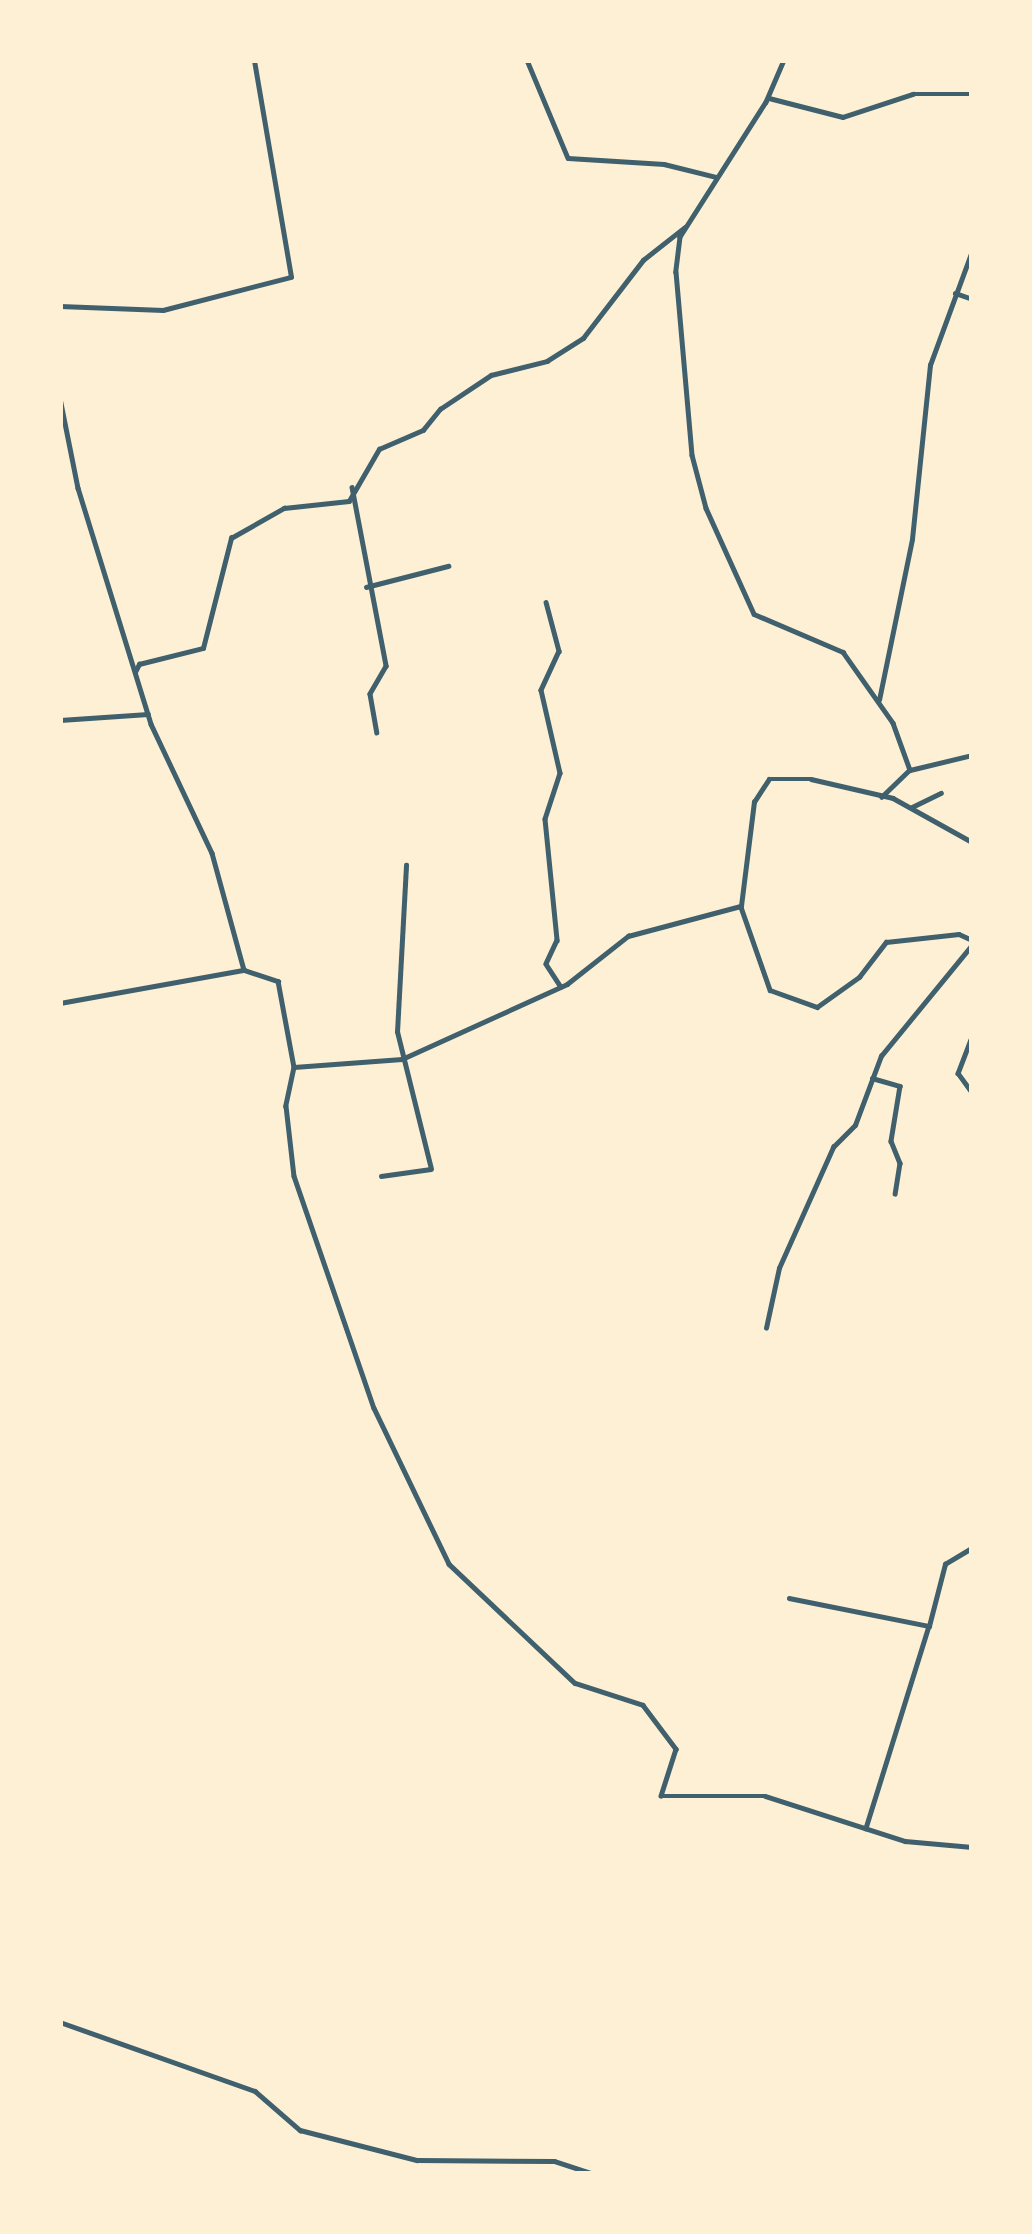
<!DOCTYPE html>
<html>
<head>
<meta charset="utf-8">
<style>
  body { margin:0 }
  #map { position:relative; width:1032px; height:2234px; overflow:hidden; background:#fdf0d5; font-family:"Zilla Slab",serif }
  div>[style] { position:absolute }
  .minor>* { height:4.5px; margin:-2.25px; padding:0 2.25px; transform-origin:2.25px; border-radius:2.25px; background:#3f606c }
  span { translate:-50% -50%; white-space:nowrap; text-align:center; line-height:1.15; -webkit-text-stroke:9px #fdf0d5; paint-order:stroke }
  .frame { position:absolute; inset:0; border:63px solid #fdf0d5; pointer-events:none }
</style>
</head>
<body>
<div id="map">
  <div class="minor">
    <i style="left:527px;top:60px;width:106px;rotate:67.3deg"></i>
    <i style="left:568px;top:158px;width:96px;rotate:3.6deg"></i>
    <i style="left:664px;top:164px;width:54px;rotate:14deg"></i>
    <i style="left:784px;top:60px;width:46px;rotate:113.2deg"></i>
    <i style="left:766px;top:102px;width:160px;rotate:122.5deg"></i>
    <i style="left:680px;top:237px;width:35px;rotate:97deg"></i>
    <i style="left:676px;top:272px;width:184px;rotate:85deg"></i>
    <i style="left:692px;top:455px;width:55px;rotate:75.2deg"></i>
    <i style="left:706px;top:508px;width:116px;rotate:65.6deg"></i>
    <i style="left:754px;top:614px;width:97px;rotate:23.1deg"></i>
    <i style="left:843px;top:652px;width:87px;rotate:54.8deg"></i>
    <i style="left:893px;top:723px;width:50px;rotate:70.1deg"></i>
    <i style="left:910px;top:770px;width:39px;rotate:136deg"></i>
    <i style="left:769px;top:98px;width:76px;rotate:14.4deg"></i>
    <i style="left:843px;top:117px;width:74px;rotate:-18.2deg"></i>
    <i style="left:913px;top:94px;width:59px"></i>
    <i style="left:955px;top:293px;width:18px;rotate:19deg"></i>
    <i style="left:60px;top:306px;width:103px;rotate:2.2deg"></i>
    <i style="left:163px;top:310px;width:132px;rotate:-14.5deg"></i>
    <i style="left:291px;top:277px;width:220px;rotate:-99.7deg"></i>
    <i style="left:60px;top:398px;width:92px;rotate:78.7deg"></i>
    <i style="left:78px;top:488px;width:247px;rotate:72.8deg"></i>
    <i style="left:151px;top:724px;width:143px;rotate:64.7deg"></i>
    <i style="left:212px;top:853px;width:121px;rotate:74.7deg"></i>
    <i style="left:244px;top:970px;width:36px;rotate:18deg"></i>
    <i style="left:278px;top:981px;width:87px;rotate:79.5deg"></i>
    <i style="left:294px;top:1067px;width:40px;rotate:102deg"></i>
    <i style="left:286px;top:1106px;width:70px;rotate:83.5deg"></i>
    <i style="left:294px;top:1176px;width:245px;rotate:71deg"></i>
    <i style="left:374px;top:1408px;width:173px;rotate:64.3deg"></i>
    <i style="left:449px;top:1564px;width:173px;rotate:43.4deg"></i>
    <i style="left:575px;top:1683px;width:71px;rotate:17.9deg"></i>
    <i style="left:643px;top:1705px;width:55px;rotate:53.1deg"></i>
    <i style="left:676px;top:1749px;width:49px;rotate:107.7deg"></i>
    <i style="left:661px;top:1796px;width:104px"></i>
    <i style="left:765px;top:1796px;width:147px;rotate:17.8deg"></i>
    <i style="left:905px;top:1841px;width:67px;rotate:5.1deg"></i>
    <i style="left:352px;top:487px;width:182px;rotate:79.2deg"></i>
    <i style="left:386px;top:666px;width:32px;rotate:120deg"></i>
    <i style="left:370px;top:694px;width:39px;rotate:80deg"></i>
    <i style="left:366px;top:587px;width:85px;rotate:-14.4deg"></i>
    <i style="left:546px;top:602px;width:51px;rotate:75.1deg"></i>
    <i style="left:559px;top:651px;width:43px;rotate:114.8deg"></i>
    <i style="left:541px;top:690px;width:85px;rotate:77.1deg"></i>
    <i style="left:560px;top:773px;width:48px;rotate:108.1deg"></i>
    <i style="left:545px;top:819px;width:122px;rotate:84.3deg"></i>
    <i style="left:557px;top:940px;width:26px;rotate:115deg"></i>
    <i style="left:546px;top:964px;width:27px;rotate:57deg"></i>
    <i style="left:135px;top:672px;width:9px;rotate:-63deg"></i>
    <i style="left:139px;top:664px;width:66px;rotate:-14deg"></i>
    <i style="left:203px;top:648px;width:114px;rotate:-75.7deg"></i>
    <i style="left:231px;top:538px;width:61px;rotate:-29.5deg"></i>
    <i style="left:284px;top:508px;width:65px;rotate:-6.1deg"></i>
    <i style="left:349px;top:501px;width:60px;rotate:-60deg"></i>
    <i style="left:379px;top:449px;width:48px;rotate:-23.4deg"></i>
    <i style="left:423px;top:430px;width:27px;rotate:-51deg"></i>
    <i style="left:440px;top:409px;width:61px;rotate:-33.7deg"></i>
    <i style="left:491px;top:375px;width:58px;rotate:-14deg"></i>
    <i style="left:547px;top:361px;width:43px;rotate:-32.6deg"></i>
    <i style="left:583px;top:338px;width:98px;rotate:-52.4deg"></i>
    <i style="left:643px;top:260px;width:53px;rotate:-38.2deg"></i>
    <i style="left:879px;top:700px;width:164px;rotate:-78.4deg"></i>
    <i style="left:912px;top:539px;width:175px;rotate:-84.1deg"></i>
    <i style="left:930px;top:365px;width:121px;rotate:-69.8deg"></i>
    <i style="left:60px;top:720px;width:88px;rotate:-3.9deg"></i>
    <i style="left:910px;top:770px;width:64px;rotate:-13.6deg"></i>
    <i style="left:912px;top:807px;width:32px;rotate:-26deg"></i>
    <i style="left:741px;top:907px;width:88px;rotate:70.7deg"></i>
    <i style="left:770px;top:990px;width:50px;rotate:19.9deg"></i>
    <i style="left:817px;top:1007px;width:52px;rotate:-35.5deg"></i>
    <i style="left:859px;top:977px;width:44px;rotate:-52.4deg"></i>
    <i style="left:886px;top:942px;width:73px;rotate:-6.3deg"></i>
    <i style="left:959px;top:934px;width:14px;rotate:25deg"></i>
    <i style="left:60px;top:1003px;width:187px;rotate:-10.2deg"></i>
    <i style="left:972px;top:1037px;width:39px;rotate:111deg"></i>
    <i style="left:958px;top:1073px;width:24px;rotate:54deg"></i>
    <i style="left:294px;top:1067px;width:108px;rotate:-4.2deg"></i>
    <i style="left:402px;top:1059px;width:181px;rotate:-24.4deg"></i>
    <i style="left:567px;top:984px;width:78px;rotate:-38.2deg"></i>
    <i style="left:628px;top:936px;width:117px;rotate:-14.9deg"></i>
    <i style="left:741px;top:906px;width:105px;rotate:-82.9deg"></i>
    <i style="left:754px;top:802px;width:27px;rotate:-57deg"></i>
    <i style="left:769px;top:779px;width:42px"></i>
    <i style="left:811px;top:779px;width:84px;rotate:13deg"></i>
    <i style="left:893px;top:798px;width:90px;rotate:29.1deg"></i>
    <i style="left:872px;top:1078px;width:29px;rotate:16deg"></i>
    <i style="left:900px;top:1086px;width:56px;rotate:99.3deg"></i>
    <i style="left:891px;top:1141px;width:24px;rotate:68deg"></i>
    <i style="left:900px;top:1163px;width:31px;rotate:99deg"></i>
    <i style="left:381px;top:1176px;width:50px;rotate:-8deg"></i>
    <i style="left:431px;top:1169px;width:141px;rotate:-103.9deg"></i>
    <i style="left:397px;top:1032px;width:167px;rotate:-86.9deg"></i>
    <i style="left:766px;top:1328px;width:61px;rotate:-77.8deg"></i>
    <i style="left:779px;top:1268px;width:133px;rotate:-65.9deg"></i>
    <i style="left:833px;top:1147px;width:31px;rotate:-45deg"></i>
    <i style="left:855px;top:1125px;width:74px;rotate:-69.4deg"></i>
    <i style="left:881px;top:1056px;width:144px;rotate:-50.7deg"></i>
    <i style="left:789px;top:1598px;width:143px;rotate:11.3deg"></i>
    <i style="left:929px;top:1626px;width:212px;rotate:107.3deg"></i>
    <i style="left:929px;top:1626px;width:64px;rotate:-75.5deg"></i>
    <i style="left:945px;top:1564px;width:31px;rotate:-31deg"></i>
    <i style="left:60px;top:2022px;width:207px;rotate:19.5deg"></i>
    <i style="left:255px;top:2091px;width:60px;rotate:40.9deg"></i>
    <i style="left:300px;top:2130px;width:121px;rotate:14.4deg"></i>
    <i style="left:417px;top:2160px;width:137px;rotate:0.4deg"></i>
    <i style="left:554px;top:2161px;width:42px;rotate:18deg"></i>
    <i style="left:971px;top:2174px;width:1px;rotate:-45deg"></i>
  </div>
  <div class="frame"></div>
</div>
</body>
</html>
